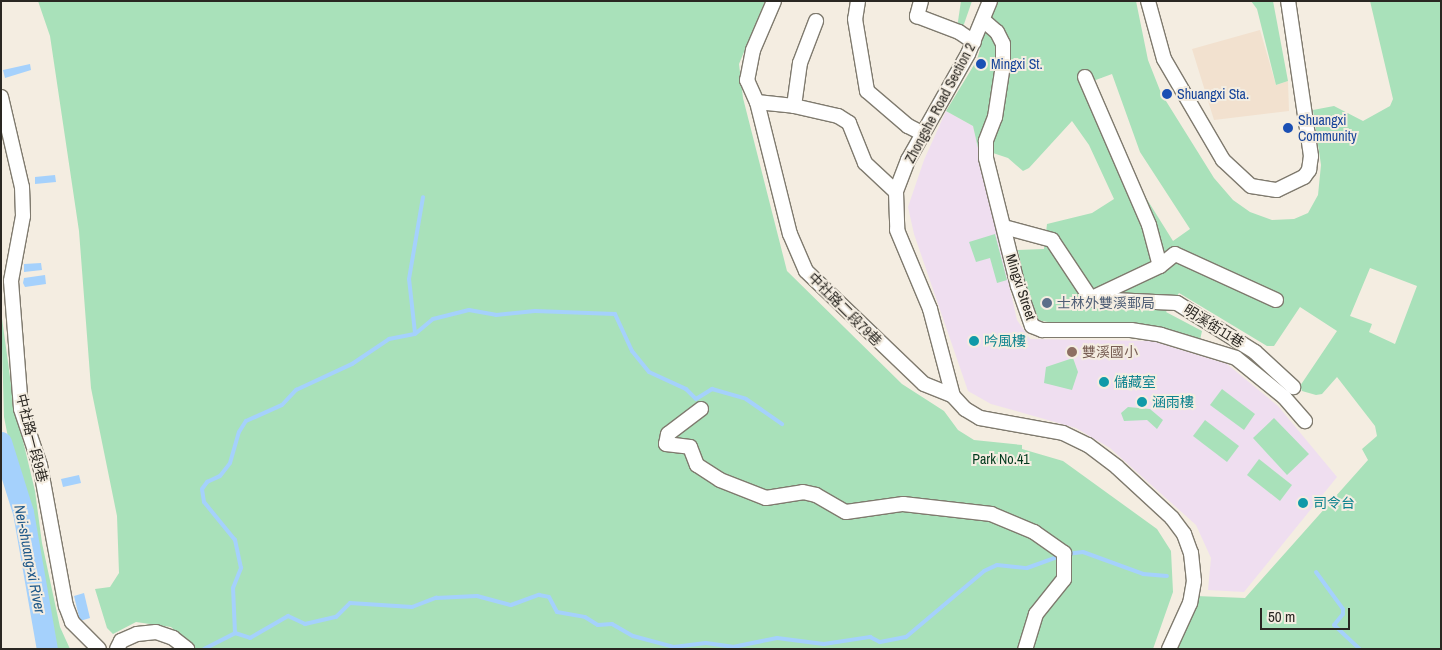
<!DOCTYPE html>
<html>
<head>
<meta charset="utf-8">
<style>
  body { margin:0 }
  #map { position:relative; width:1442px; height:650px; overflow:hidden; background:#f4ede1; font-family:"Archivo Narrow","Noto Sans TC",sans-serif }
  div>[style] { position:absolute }
  .industrial>* { inset:0; background:#f2e1cf }
  .education>* { inset:0; background:#efdef0 }
  .green>* { inset:0; background:#a9e1ba }
  .water>* { inset:0; background:#a5d1fc }
  .stream>* { height:4px; margin:-2px; padding:0 2px; transform-origin:2px; border-radius:2px; background:#a5d1fc }
  .river>* { height:21px; margin:-10.5px; padding:0 10.5px; transform-origin:10.5px; border-radius:10.5px; background:#a5d1fc }
  .roads { filter:drop-shadow(1px 0 #7f7a6e) drop-shadow(-1px 0 #7f7a6e) drop-shadow(0 1px #7f7a6e) drop-shadow(0 -1px #7f7a6e) }
  .minor>* { height:14px; margin:-7px; padding:0 7px; transform-origin:7px; border-radius:7px; background:#fff }
  .dots>* { width:14px; height:14px; translate:-50% -50%; box-sizing:border-box; border:2px solid #f4ede1; border-radius:50% }
  span { translate:-50% -50%; white-space:nowrap; text-align:center; line-height:1.15; -webkit-text-stroke:4px #f4ede1; paint-order:stroke }
  .transit-label { font-size:14px; color:#164399 }
  .left { translate:0 -50%; text-align:left }
  .street-label { font-size:14px; color:#2a2722 }
  .service-label { font-size:14px; color:#4e5e75 }
  .culture-label { font-size:14px; color:#0d838f }
  .education-label { font-size:14px; color:#785e54 }
  .park-label { font-size:14px; color:#013a1d }
  .water-label { font-size:15px; color:#1e5889; font-style:italic }
  .frame { position:absolute; inset:0; border:2px solid #2a2722; pointer-events:none }
  .scale { position:absolute; left:1260px; top:608px; width:90px; height:22px; box-sizing:border-box; border:2px solid #2a2722; border-top:0; padding-left:6px; font-size:15px; line-height:18px; white-space:nowrap; color:#2a2722; -webkit-text-stroke:4px #f4ede1; paint-order:stroke }
</style>
</head>
<body>
<div id="map">
  <div class="industrial">
    <i style="clip-path:polygon(1260px 30px,1276px 85px,1288px 81px,1289px 111px,1214px 120px,1192px 49px)"></i>
  </div>
  <div class="education">
    <i style="clip-path:polygon(946px 111px,973px 126px,1017px 320px,1030px 339px,1152px 341px,1227px 364px,1278px 406px,1337px 477px,1244px 592px,1208px 590px,1211px 558px,1196px 525px,1110px 448px,1076px 428px,991px 404px,968px 391px,914px 234px,908px 207px,924px 160px)"></i>
  </div>
  <div class="green">
    <i style="clip-path:polygon(38px 1px,765px 1px,739px 64px,743px 98px,787px 271px,902px 384px,944px 411px,958px 430px,974px 440px,1022px 445px,1022px 449px,1063px 461px,1157px 529px,1171px 551px,1173px 592px,1153px 649px,195px 649px,171px 627px,136px 622px,113px 634px,107px 628px,95px 589px,110px 587px,119px 573px,117px 516px,91px 388px,79px 231px,50px 36px)"></i>
    <i style="clip-path:polygon(961px 1px,972px 1px,963px 27px,957px 28px)"></i>
    <i style="clip-path:polygon(evenodd,993px 1px,1136px 1px,1148px 60px,1161px 93px,1214px 178px,1233px 200px,1250px 212px,1272px 220px,1294px 219px,1308px 213px,1318px 195px,1321px 165px,1313px 110px,1334px 106px,1363px 121px,1390px 106px,1393px 99px,1370px 1px,1441px 1px,1441px 649px,1172px 649px,1196px 596px,1245px 598px,1368px 460px,1362px 449px,1377px 436px,1375px 426px,1337px 377px,1322px 394px,1316px 395px,1302px 391px,1300px 386px,1337px 331px,1300px 307px,1274px 346px,1267px 346px,1179px 293px,1166px 312px,1202px 331px,1200px 340px,1069px 326px,1032px 319px,1018px 250px,1044px 249px,1047px 224px,1092px 213px,1114px 199px,1089px 145px,1072px 121px,1029px 168px,1023px 171px,1008px 158px,978px 148px,973px 126px,946px 111px,977px 60px,993px 1px,1112px 74px,1140px 152px,1190px 229px,1173px 241px,1143px 193px,1093px 81px,1112px 74px,993px 1px,1370px 268px,1417px 286px,1395px 344px,1369px 332px,1372px 324px,1350px 316px,1370px 268px)"></i>
    <i style="clip-path:polygon(1251px 1px,1273px 1px,1288px 81px,1276px 85px,1257px 9px)"></i>
    <i style="clip-path:polygon(995px 234px,1007px 280px,997px 283px,990px 258px,976px 262px,969px 242px)"></i>
    <i style="clip-path:polygon(1px 311px,13px 399px,35px 491px,42px 543px,60px 627px,70px 649px,50px 649px,4px 417px)"></i>
    <i style="clip-path:polygon(1073px 358px,1078px 372px,1072px 390px,1044px 383px,1046px 367px)"></i>
    <i style="clip-path:polygon(1222px 389px,1255px 414px,1244px 430px,1210px 405px)"></i>
    <i style="clip-path:polygon(1128px 407px,1150px 409px,1163px 420px,1157px 429px,1147px 420px,1124px 421px,1121px 413px)"></i>
    <i style="clip-path:polygon(1274px 418px,1309px 454px,1287px 475px,1253px 438px)"></i>
    <i style="clip-path:polygon(1205px 420px,1239px 446px,1227px 462px,1193px 436px)"></i>
    <i style="clip-path:polygon(1259px 459px,1292px 485px,1280px 501px,1247px 475px)"></i>
  </div>
  <div class="water">
    <i style="clip-path:polygon(30px 64px,31px 70px,5px 78px,3px 70px)"></i>
    <i style="clip-path:polygon(55px 175px,56px 182px,35px 184px,35px 177px)"></i>
    <i style="clip-path:polygon(41px 263px,42px 270px,24px 272px,24px 264px)"></i>
    <i style="clip-path:polygon(45px 275px,46px 284px,25px 287px,23px 283px,24px 278px)"></i>
    <i style="clip-path:polygon(79px 475px,81px 483px,63px 487px,61px 479px)"></i>
    <i style="clip-path:polygon(84px 593px,90px 618px,80px 621px,74px 596px)"></i>
  </div>
  <div class="stream">
    <i style="left:415px;top:333px;width:54px;rotate:-96.3deg"></i>
    <i style="left:409px;top:279px;width:83px;rotate:-80.3deg"></i>
    <i style="left:1067px;top:554px;width:16px;rotate:-7deg"></i>
    <i style="left:1083px;top:552px;width:64px;rotate:20.1deg"></i>
    <i style="left:1143px;top:574px;width:24px;rotate:5deg"></i>
    <i style="left:1316px;top:572px;width:46px;rotate:53.9deg"></i>
    <i style="left:1343px;top:609px;width:5px;rotate:90deg"></i>
    <i style="left:1343px;top:614px;width:14px;rotate:129deg"></i>
    <i style="left:1334px;top:625px;width:35px;rotate:43deg"></i>
    <i style="left:235px;top:633px;width:45px;rotate:-92.5deg"></i>
    <i style="left:233px;top:588px;width:22px;rotate:-68deg"></i>
    <i style="left:241px;top:568px;width:29px;rotate:-102deg"></i>
    <i style="left:235px;top:540px;width:49px;rotate:-129.2deg"></i>
    <i style="left:204px;top:502px;width:13px;rotate:-99deg"></i>
    <i style="left:202px;top:489px;width:9px;rotate:-54deg"></i>
    <i style="left:207px;top:482px;width:14px;rotate:-25deg"></i>
    <i style="left:220px;top:476px;width:16px;rotate:-52deg"></i>
    <i style="left:230px;top:463px;width:32px;rotate:-74deg"></i>
    <i style="left:239px;top:432px;width:13px;rotate:-58deg"></i>
    <i style="left:246px;top:421px;width:39px;rotate:-24deg"></i>
    <i style="left:282px;top:405px;width:21px;rotate:-47deg"></i>
    <i style="left:296px;top:390px;width:62px;rotate:-24.9deg"></i>
    <i style="left:352px;top:364px;width:45px;rotate:-34deg"></i>
    <i style="left:389px;top:339px;width:26px;rotate:-11deg"></i>
    <i style="left:415px;top:334px;width:23px;rotate:-40deg"></i>
    <i style="left:433px;top:319px;width:37px;rotate:-14deg"></i>
    <i style="left:469px;top:310px;width:27px;rotate:10deg"></i>
    <i style="left:496px;top:315px;width:39px;rotate:-6deg"></i>
    <i style="left:535px;top:311px;width:80px;rotate:2.1deg"></i>
    <i style="left:615px;top:314px;width:41px;rotate:65.3deg"></i>
    <i style="left:632px;top:351px;width:27px;rotate:51deg"></i>
    <i style="left:649px;top:372px;width:41px;rotate:24.7deg"></i>
    <i style="left:686px;top:389px;width:14px;rotate:45deg"></i>
    <i style="left:696px;top:399px;width:19px;rotate:-32deg"></i>
    <i style="left:712px;top:389px;width:35px;rotate:16deg"></i>
    <i style="left:746px;top:399px;width:44px;rotate:34.8deg"></i>
    <i style="left:204px;top:649px;width:35px;rotate:-27deg"></i>
    <i style="left:235px;top:633px;width:16px;rotate:18deg"></i>
    <i style="left:250px;top:638px;width:44px;rotate:-30.1deg"></i>
    <i style="left:288px;top:616px;width:19px;rotate:25deg"></i>
    <i style="left:305px;top:624px;width:32px;rotate:-13deg"></i>
    <i style="left:336px;top:617px;width:20px;rotate:-45deg"></i>
    <i style="left:350px;top:603px;width:62px;rotate:3.7deg"></i>
    <i style="left:412px;top:607px;width:26px;rotate:-21deg"></i>
    <i style="left:436px;top:598px;width:41px;rotate:-2.8deg"></i>
    <i style="left:477px;top:596px;width:35px;rotate:15deg"></i>
    <i style="left:511px;top:605px;width:30px;rotate:-20deg"></i>
    <i style="left:539px;top:595px;width:10px;rotate:11deg"></i>
    <i style="left:549px;top:597px;width:17px;rotate:62deg"></i>
    <i style="left:557px;top:612px;width:28px;rotate:10deg"></i>
    <i style="left:585px;top:617px;width:15px;rotate:32deg"></i>
    <i style="left:598px;top:625px;width:14px;rotate:-4deg"></i>
    <i style="left:612px;top:624px;width:24px;rotate:30deg"></i>
    <i style="left:633px;top:636px;width:42px;rotate:15deg"></i>
    <i style="left:674px;top:647px;width:32px;rotate:-7deg"></i>
    <i style="left:706px;top:643px;width:27px;rotate:8deg"></i>
    <i style="left:733px;top:647px;width:45px;rotate:-11.6deg"></i>
    <i style="left:777px;top:638px;width:47px;rotate:7.3deg"></i>
    <i style="left:824px;top:644px;width:47px;rotate:-8.7deg"></i>
    <i style="left:870px;top:637px;width:11px;rotate:27deg"></i>
    <i style="left:880px;top:642px;width:26px;rotate:-11deg"></i>
    <i style="left:906px;top:637px;width:102px;rotate:-40.2deg"></i>
    <i style="left:984px;top:571px;width:14px;rotate:-25deg"></i>
    <i style="left:997px;top:565px;width:30px;rotate:6deg"></i>
    <i style="left:1027px;top:568px;width:35px;rotate:-20deg"></i>
  </div>
  <div class="river">
    <i style="left:1px;top:442px;width:73px;rotate:72.6deg"></i>
    <i style="left:23px;top:512px;width:139px;rotate:80.1deg"></i>
  </div>
  <div class="roads">
    <div class="minor">
      <i style="left:774px;top:1px;width:53px;rotate:113.2deg"></i>
      <i style="left:753px;top:50px;width:31px;rotate:101deg"></i>
      <i style="left:747px;top:80px;width:24px;rotate:66deg"></i>
      <i style="left:757px;top:102px;width:136px;rotate:76deg"></i>
      <i style="left:790px;top:234px;width:40px;rotate:66.6deg"></i>
      <i style="left:806px;top:271px;width:163px;rotate:43.8deg"></i>
      <i style="left:924px;top:384px;width:31px;rotate:22deg"></i>
      <i style="left:858px;top:1px;width:18px;rotate:99deg"></i>
      <i style="left:855px;top:19px;width:73px;rotate:80.5deg"></i>
      <i style="left:867px;top:91px;width:54px;rotate:40.5deg"></i>
      <i style="left:908px;top:126px;width:16px;rotate:27deg"></i>
      <i style="left:921px;top:1px;width:16px;rotate:105deg"></i>
      <i style="left:917px;top:16px;width:45px;rotate:20.9deg"></i>
      <i style="left:959px;top:32px;width:18px;rotate:34deg"></i>
      <i style="left:990px;top:1px;width:57px;rotate:112.5deg"></i>
      <i style="left:968px;top:54px;width:122px;rotate:119.5deg"></i>
      <i style="left:908px;top:160px;width:34px;rotate:111deg"></i>
      <i style="left:896px;top:192px;width:38px;rotate:88deg"></i>
      <i style="left:897px;top:230px;width:86px;rotate:67.3deg"></i>
      <i style="left:930px;top:309px;width:90px;rotate:75.2deg"></i>
      <i style="left:953px;top:396px;width:18px;rotate:47deg"></i>
      <i style="left:965px;top:409px;width:17px;rotate:31deg"></i>
      <i style="left:980px;top:418px;width:84px;rotate:10.2deg"></i>
      <i style="left:1063px;top:433px;width:28px;rotate:26deg"></i>
      <i style="left:1088px;top:445px;width:36px;rotate:37deg"></i>
      <i style="left:1117px;top:467px;width:75px;rotate:42.8deg"></i>
      <i style="left:1172px;top:518px;width:20px;rotate:53deg"></i>
      <i style="left:1184px;top:534px;width:20px;rotate:70deg"></i>
      <i style="left:1191px;top:553px;width:28px;rotate:84deg"></i>
      <i style="left:1194px;top:581px;width:22px;rotate:100deg"></i>
      <i style="left:1190px;top:603px;width:51px;rotate:114.5deg"></i>
      <i style="left:1148px;top:1px;width:60px;rotate:74.6deg"></i>
      <i style="left:1164px;top:59px;width:117px;rotate:59.7deg"></i>
      <i style="left:1223px;top:160px;width:38px;rotate:43deg"></i>
      <i style="left:1251px;top:186px;width:26px;rotate:9deg"></i>
      <i style="left:1277px;top:190px;width:30px;rotate:-26deg"></i>
      <i style="left:1304px;top:177px;width:9px;rotate:-54deg"></i>
      <i style="left:1309px;top:170px;width:14px;rotate:-82deg"></i>
      <i style="left:1311px;top:156px;width:157px;rotate:-98.4deg"></i>
      <i style="left:983px;top:20px;width:18px;rotate:41deg"></i>
      <i style="left:997px;top:32px;width:13px;rotate:63deg"></i>
      <i style="left:1003px;top:44px;width:21px;rotate:90deg"></i>
      <i style="left:1003px;top:65px;width:53px;rotate:98.7deg"></i>
      <i style="left:995px;top:117px;width:26px;rotate:111deg"></i>
      <i style="left:986px;top:141px;width:17px;rotate:90deg"></i>
      <i style="left:986px;top:158px;width:132px;rotate:76deg"></i>
      <i style="left:1018px;top:286px;width:42px;rotate:70.7deg"></i>
      <i style="left:1032px;top:326px;width:11px;rotate:22deg"></i>
      <i style="left:1042px;top:330px;width:89px"></i>
      <i style="left:1131px;top:330px;width:30px;rotate:9deg"></i>
      <i style="left:1161px;top:335px;width:78px;rotate:17deg"></i>
      <i style="left:1236px;top:358px;width:62px;rotate:39.1deg"></i>
      <i style="left:1284px;top:397px;width:32px;rotate:49deg"></i>
      <i style="left:1085px;top:77px;width:161px;rotate:66.6deg"></i>
      <i style="left:1149px;top:225px;width:42px;rotate:75deg"></i>
      <i style="left:1px;top:97px;width:92px;rotate:76.9deg"></i>
      <i style="left:22px;top:187px;width:29px;rotate:88deg"></i>
      <i style="left:23px;top:216px;width:66px;rotate:100.5deg"></i>
      <i style="left:11px;top:281px;width:128px;rotate:85.5deg"></i>
      <i style="left:21px;top:409px;width:59px;rotate:71.3deg"></i>
      <i style="left:40px;top:465px;width:143px;rotate:79.6deg"></i>
      <i style="left:66px;top:606px;width:17px;rotate:69deg"></i>
      <i style="left:72px;top:622px;width:38px;rotate:45deg"></i>
      <i style="left:757px;top:102px;width:37px;rotate:6deg"></i>
      <i style="left:794px;top:106px;width:45px;rotate:12.8deg"></i>
      <i style="left:838px;top:116px;width:13px;rotate:32deg"></i>
      <i style="left:849px;top:123px;width:43px;rotate:68.2deg"></i>
      <i style="left:865px;top:163px;width:42px;rotate:43.1deg"></i>
      <i style="left:794px;top:106px;width:43px;rotate:-82.1deg"></i>
      <i style="left:800px;top:63px;width:45px;rotate:-69.1deg"></i>
      <i style="left:1004px;top:227px;width:50px;rotate:15.2deg"></i>
      <i style="left:1052px;top:240px;width:71px;rotate:56.5deg"></i>
      <i style="left:1091px;top:299px;width:86px;rotate:2.7deg"></i>
      <i style="left:1177px;top:303px;width:92px;rotate:32.1deg"></i>
      <i style="left:1255px;top:352px;width:52px;rotate:42.6deg"></i>
      <i style="left:1094px;top:297px;width:73px;rotate:-25.2deg"></i>
      <i style="left:1160px;top:266px;width:19px;rotate:-39deg"></i>
      <i style="left:1175px;top:254px;width:111px;rotate:24.5deg"></i>
      <i style="left:701px;top:409px;width:41px;rotate:142.9deg"></i>
      <i style="left:668px;top:434px;width:10px;rotate:101deg"></i>
      <i style="left:666px;top:444px;width:24px;rotate:7deg"></i>
      <i style="left:690px;top:447px;width:19px;rotate:69deg"></i>
      <i style="left:697px;top:465px;width:27px;rotate:33deg"></i>
      <i style="left:720px;top:480px;width:49px;rotate:21.4deg"></i>
      <i style="left:766px;top:498px;width:37px;rotate:-9deg"></i>
      <i style="left:803px;top:492px;width:13px;rotate:13deg"></i>
      <i style="left:816px;top:495px;width:34px;rotate:30deg"></i>
      <i style="left:846px;top:512px;width:58px;rotate:-8deg"></i>
      <i style="left:903px;top:504px;width:89px;rotate:6.5deg"></i>
      <i style="left:991px;top:514px;width:47px;rotate:22.7deg"></i>
      <i style="left:1034px;top:532px;width:37px;rotate:35deg"></i>
      <i style="left:1064px;top:553px;width:26px;rotate:90deg"></i>
      <i style="left:1064px;top:579px;width:45px;rotate:128.7deg"></i>
      <i style="left:1036px;top:614px;width:37px;rotate:107deg"></i>
      <i style="left:117px;top:649px;width:9px;rotate:-63deg"></i>
      <i style="left:121px;top:641px;width:17px;rotate:-24deg"></i>
      <i style="left:137px;top:634px;width:19px;rotate:-6deg"></i>
      <i style="left:156px;top:632px;width:18px;rotate:19deg"></i>
      <i style="left:173px;top:638px;width:18px;rotate:38deg"></i>
    </div>
  </div>
  <div class="dots">
    <i style="left:981px;top:64px;background:#1a4fb4"></i>
    <i style="left:1167px;top:94px;background:#1a4fb4"></i>
    <i style="left:1288px;top:128px;background:#1a4fb4"></i>
    <i style="left:1047px;top:303px;background:#5c6f8a"></i>
    <i style="left:974px;top:341px;background:#0f9aa8"></i>
    <i style="left:1072px;top:352px;background:#8d6e63"></i>
    <i style="left:1104px;top:382px;background:#0f9aa8"></i>
    <i style="left:1142px;top:402px;background:#0f9aa8"></i>
    <i style="left:1303px;top:503px;background:#0f9aa8"></i>
  </div>
  <div class="transit-label">
    <span class="left" style="left:991px;top:64px">Mingxi St.</span>
    <span class="left" style="left:1177px;top:94px">Shuangxi Sta.</span>
    <span class="left" style="left:1298px;top:128px">Shuangxi<br>Community</span>
  </div>
  <div class="street-label">
    <span style="left:940px;top:103px;rotate:-62deg">Zhongshe Road Section 2</span>
    <span style="left:1021px;top:287px;rotate:72deg">Mingxi Street</span>
    <span style="left:845px;top:309px;rotate:45deg">中社路二段79巷</span>
    <span style="left:1214px;top:326px;rotate:32deg">明溪街11巷</span>
    <span style="left:32px;top:438px;rotate:76deg">中社路一段9巷</span>
  </div>
  <div class="service-label">
    <span class="left" style="left:1057px;top:303px">士林外雙溪郵局</span>
  </div>
  <div class="culture-label">
    <span class="left" style="left:984px;top:341px">吟風樓</span>
    <span class="left" style="left:1114px;top:382px">儲藏室</span>
    <span class="left" style="left:1152px;top:402px">涵雨樓</span>
    <span class="left" style="left:1313px;top:503px">司令台</span>
  </div>
  <div class="education-label">
    <span class="left" style="left:1082px;top:352px">雙溪國小</span>
  </div>
  <div class="park-label">
    <span style="left:1001px;top:459px">Park No.41</span>
  </div>
  <div class="water-label">
    <span style="left:30px;top:559px;rotate:79deg">Nei-shuang-xi River</span>
  </div>
  <div class="frame"></div>
  <div class="scale">50 m</div>
</div>
</body>
</html>
